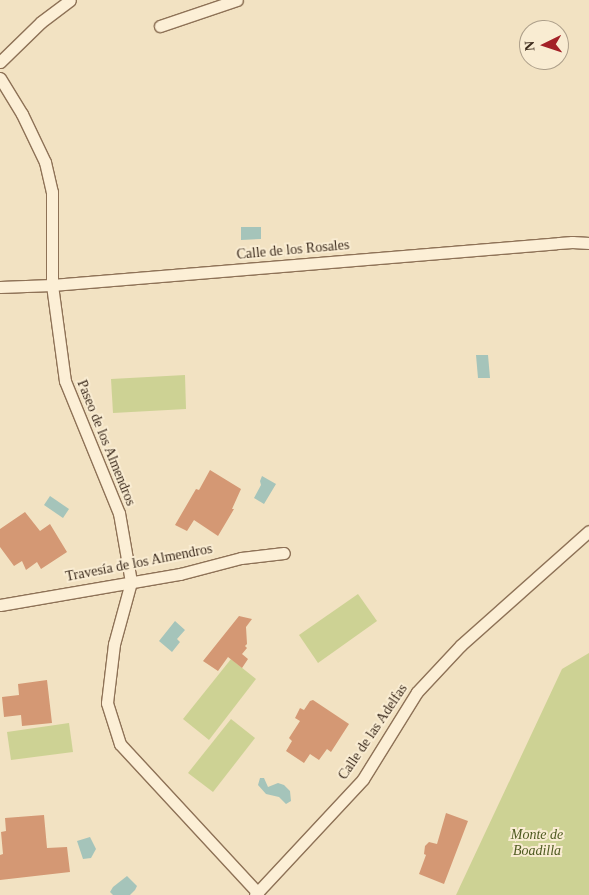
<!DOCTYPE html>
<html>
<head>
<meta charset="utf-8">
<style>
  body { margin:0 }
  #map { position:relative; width:589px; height:895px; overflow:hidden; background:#f2e2c2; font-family:Georgia,serif }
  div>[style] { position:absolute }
  .green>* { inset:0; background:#cdd294 }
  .water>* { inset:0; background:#a5c4ba }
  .building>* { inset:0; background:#d49874 }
  .roads { filter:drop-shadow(1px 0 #8e7257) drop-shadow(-1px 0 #8e7257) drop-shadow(0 1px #8e7257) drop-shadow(0 -1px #8e7257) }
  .street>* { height:11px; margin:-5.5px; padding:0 5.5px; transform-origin:5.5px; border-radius:5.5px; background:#fcefd6 }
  span { translate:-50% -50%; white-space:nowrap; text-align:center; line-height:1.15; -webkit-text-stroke:4px #f9ecd2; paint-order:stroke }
  .street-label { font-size:14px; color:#3c2b1d }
  .park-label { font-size:14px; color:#4f5b21; font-style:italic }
  .north { position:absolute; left:519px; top:20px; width:50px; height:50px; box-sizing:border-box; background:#f9ecd2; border:1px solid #ad9f8a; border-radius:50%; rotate:266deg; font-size:14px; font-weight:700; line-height:20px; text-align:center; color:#3c2b1d }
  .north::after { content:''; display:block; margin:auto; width:18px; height:22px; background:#a32127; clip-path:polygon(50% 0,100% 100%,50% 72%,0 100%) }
</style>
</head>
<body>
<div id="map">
  <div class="green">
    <i style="clip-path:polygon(185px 375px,186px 409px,113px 413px,111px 379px)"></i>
    <i style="clip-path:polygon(358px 594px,377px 621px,318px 663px,299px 635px)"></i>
    <i style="clip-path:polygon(589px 653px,589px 895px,456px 895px,562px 669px)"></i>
    <i style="clip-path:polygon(231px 659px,256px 679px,209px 740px,183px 719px)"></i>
    <i style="clip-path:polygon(231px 719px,255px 738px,213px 792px,188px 773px)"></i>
    <i style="clip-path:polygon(69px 723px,73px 752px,11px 760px,7px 732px)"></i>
  </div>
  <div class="water">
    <i style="clip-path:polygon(241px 227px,261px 227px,261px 239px,241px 240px)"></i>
    <i style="clip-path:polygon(476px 355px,488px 355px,490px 378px,478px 378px)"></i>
    <i style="clip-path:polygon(262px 476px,276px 484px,264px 504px,254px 498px,261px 485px,260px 481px)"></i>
    <i style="clip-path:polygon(50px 496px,69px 509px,63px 518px,44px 505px)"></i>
    <i style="clip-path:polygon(175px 621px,185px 630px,177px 639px,180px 642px,172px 652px,159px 641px)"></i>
    <i style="clip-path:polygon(260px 778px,264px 778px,268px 787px,278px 783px,284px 785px,290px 791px,291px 801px,286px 804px,279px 797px,266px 794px,258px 785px)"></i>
    <i style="clip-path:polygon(90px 837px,96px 849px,91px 858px,83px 859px,77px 841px)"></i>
    <i style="clip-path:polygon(127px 876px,137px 886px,135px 890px,130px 895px,113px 895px,110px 892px,113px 887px)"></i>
  </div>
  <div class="building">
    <i style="clip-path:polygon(210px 470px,241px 489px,232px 509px,234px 509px,218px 536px,194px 520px,187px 531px,175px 525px,196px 489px,199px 490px)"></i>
    <i style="clip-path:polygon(25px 512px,40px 531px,50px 524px,67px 552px,41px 569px,37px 562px,26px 570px,22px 561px,14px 566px,0 547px,0 529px)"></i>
    <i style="clip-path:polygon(239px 616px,252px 619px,246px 627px,247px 644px,245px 646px,247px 648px,242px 654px,248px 659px,242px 668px,228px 657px,218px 671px,203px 661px)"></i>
    <i style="clip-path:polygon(47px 680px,52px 723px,22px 726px,21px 715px,4px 717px,2px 697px,19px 695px,18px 684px)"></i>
    <i style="clip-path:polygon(313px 700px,349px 724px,331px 752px,327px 749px,319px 760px,310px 754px,304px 763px,286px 751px,292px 741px,289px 738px,300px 721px,295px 718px,300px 708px,304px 710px,310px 701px)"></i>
    <i style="clip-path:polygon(446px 813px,468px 821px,444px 884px,419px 874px,426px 855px,424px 854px,425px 846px,429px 842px,437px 844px)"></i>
    <i style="clip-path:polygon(44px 815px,47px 848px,67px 847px,70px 872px,0 880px,0 855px,3px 854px,1px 832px,6px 831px,5px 818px)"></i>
  </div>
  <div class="roads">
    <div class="street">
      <i style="left:160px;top:26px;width:81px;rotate:-18.7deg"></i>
      <i style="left:0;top:62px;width:57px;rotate:-44.3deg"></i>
      <i style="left:41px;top:22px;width:36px;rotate:-37deg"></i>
      <i style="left:0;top:78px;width:42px;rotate:58.6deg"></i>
      <i style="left:22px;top:114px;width:53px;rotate:64.4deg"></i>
      <i style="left:45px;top:162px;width:31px;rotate:77deg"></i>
      <i style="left:52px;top:192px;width:93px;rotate:90deg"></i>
      <i style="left:52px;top:285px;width:97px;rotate:82.3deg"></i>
      <i style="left:65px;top:381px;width:143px;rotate:67.8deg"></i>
      <i style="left:119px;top:513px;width:70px;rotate:80.1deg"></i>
      <i style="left:131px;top:582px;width:64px;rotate:105.3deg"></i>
      <i style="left:114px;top:644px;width:59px;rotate:96.8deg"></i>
      <i style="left:107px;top:703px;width:43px;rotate:72.4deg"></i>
      <i style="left:120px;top:744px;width:203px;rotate:47.2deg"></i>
      <i style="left:0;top:287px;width:52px;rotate:-2.2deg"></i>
      <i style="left:52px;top:285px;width:522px;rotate:-4.73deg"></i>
      <i style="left:572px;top:242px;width:17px;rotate:3deg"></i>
      <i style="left:0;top:605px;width:183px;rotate:-9.8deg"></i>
      <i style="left:180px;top:574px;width:63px;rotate:-14.7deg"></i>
      <i style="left:241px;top:558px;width:43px;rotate:-6.6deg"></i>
      <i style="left:255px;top:895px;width:158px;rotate:-47deg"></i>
      <i style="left:363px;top:779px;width:102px;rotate:-58.2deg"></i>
      <i style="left:417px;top:692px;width:64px;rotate:-46.9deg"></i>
      <i style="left:461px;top:645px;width:171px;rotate:-41.7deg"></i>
    </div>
  </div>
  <div class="street-label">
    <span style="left:293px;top:250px;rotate:-5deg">Calle de los Rosales</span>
    <span style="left:106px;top:443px;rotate:68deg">Paseo de los Almendros</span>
    <span style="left:139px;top:563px;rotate:-11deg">Travesía de los Almendros</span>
    <span style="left:373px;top:732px;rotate:-56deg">Calle de las Adelfas</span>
  </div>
  <div class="park-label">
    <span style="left:537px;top:843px">Monte de<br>Boadilla</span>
  </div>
  <div class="north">N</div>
</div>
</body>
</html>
